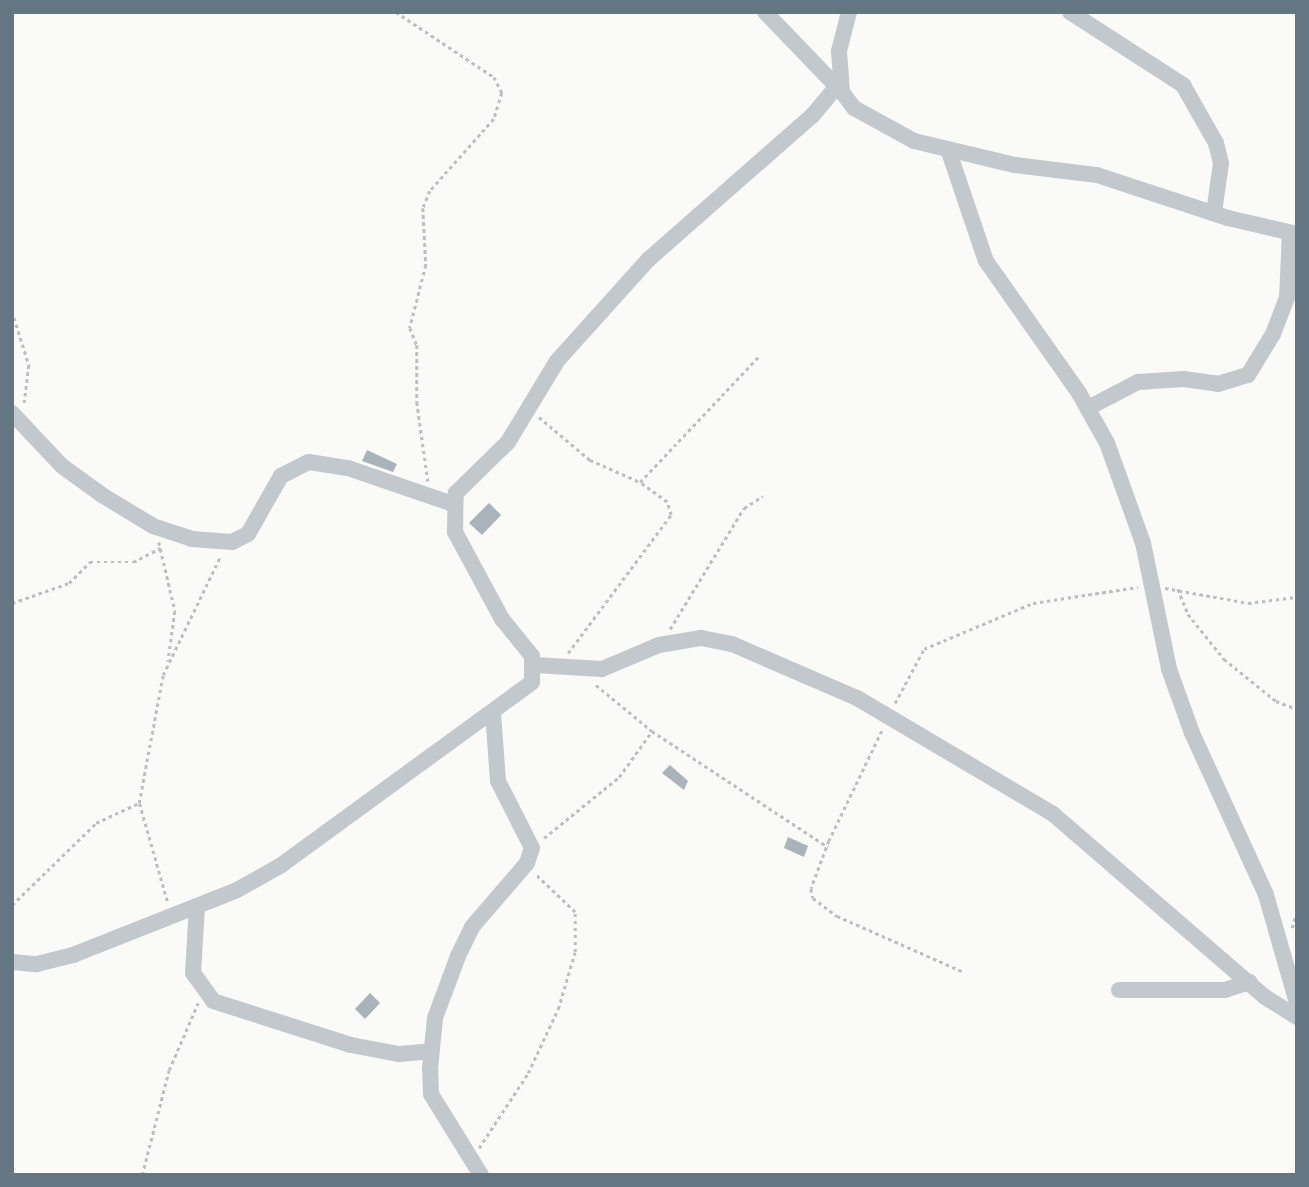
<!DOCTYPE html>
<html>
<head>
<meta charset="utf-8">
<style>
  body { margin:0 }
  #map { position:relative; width:1309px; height:1187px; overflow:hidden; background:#fafaf8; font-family:Inter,sans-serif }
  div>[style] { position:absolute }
  .building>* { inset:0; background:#aab3b9 }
  .path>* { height:2.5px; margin-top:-1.25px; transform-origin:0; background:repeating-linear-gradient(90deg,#bbbfc2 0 3.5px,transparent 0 7px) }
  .street>* { height:16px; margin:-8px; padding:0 8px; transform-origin:8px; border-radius:8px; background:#c3c8cc }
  span { translate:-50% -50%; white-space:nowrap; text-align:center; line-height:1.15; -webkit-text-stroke:7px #fff; paint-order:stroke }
  .frame { position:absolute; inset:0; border:14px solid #657683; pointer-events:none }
</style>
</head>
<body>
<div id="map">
  <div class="building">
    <i style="clip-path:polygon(367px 450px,397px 464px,393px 472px,362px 461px)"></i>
    <i style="clip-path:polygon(489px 503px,501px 515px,482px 535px,469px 523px)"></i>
    <i style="clip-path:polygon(670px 765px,688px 781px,684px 790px,662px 773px)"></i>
    <i style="clip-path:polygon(788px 837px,808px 846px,804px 857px,784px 848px)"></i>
    <i style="clip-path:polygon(370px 993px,380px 1003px,365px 1019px,355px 1009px)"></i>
  </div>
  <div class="path">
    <i style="left:396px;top:12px;width:118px;rotate:33.6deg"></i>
    <i style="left:494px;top:77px;width:18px;rotate:63deg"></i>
    <i style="left:502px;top:93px;width:27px;rotate:107deg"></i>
    <i style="left:494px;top:119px;width:96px;rotate:131.6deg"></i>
    <i style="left:430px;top:191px;width:18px;rotate:112deg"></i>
    <i style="left:423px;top:208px;width:57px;rotate:87deg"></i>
    <i style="left:426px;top:265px;width:65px;rotate:104.3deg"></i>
    <i style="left:410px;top:328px;width:18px;rotate:68deg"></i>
    <i style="left:417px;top:345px;width:57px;rotate:90deg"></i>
    <i style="left:417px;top:402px;width:80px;rotate:82.1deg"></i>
    <i style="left:12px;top:311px;width:57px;rotate:72.5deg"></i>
    <i style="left:29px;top:365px;width:38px;rotate:97deg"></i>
    <i style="left:539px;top:417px;width:67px;rotate:40.1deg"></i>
    <i style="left:590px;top:460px;width:55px;rotate:23.7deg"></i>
    <i style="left:640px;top:482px;width:175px;rotate:-46.6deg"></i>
    <i style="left:159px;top:542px;width:71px;rotate:76.9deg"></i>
    <i style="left:175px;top:611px;width:51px;rotate:97.8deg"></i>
    <i style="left:1165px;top:588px;width:84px;rotate:10.2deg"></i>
    <i style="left:1248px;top:603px;width:49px;rotate:-7deg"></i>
    <i style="left:1178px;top:589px;width:27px;rotate:68deg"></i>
    <i style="left:1188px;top:614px;width:58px;rotate:51.3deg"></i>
    <i style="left:1224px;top:659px;width:67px;rotate:38.9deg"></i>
    <i style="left:1276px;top:701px;width:22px;rotate:21deg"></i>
    <i style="left:12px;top:603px;width:60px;rotate:-19.3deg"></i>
    <i style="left:69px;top:583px;width:30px;rotate:-45deg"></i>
    <i style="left:90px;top:562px;width:43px"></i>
    <i style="left:133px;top:562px;width:31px;rotate:-27deg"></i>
    <i style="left:670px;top:629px;width:142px;rotate:-58.6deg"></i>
    <i style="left:744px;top:508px;width:22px;rotate:-32deg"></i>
    <i style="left:568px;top:653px;width:172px;rotate:-53.3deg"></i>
    <i style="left:671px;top:515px;width:14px;rotate:-107deg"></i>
    <i style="left:667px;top:502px;width:32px;rotate:-144deg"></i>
    <i style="left:596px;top:685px;width:72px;rotate:39.4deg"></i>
    <i style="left:652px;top:731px;width:211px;rotate:33.4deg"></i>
    <i style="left:895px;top:703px;width:61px;rotate:-61.8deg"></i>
    <i style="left:924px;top:649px;width:118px;rotate:-22.9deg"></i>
    <i style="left:1033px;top:603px;width:106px;rotate:-8.7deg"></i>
    <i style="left:882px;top:731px;width:122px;rotate:115.7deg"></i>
    <i style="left:829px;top:841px;width:51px;rotate:110.6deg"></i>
    <i style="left:811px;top:889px;width:9px;rotate:77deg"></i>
    <i style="left:813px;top:898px;width:30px;rotate:37deg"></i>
    <i style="left:837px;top:916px;width:139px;rotate:23.8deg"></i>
    <i style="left:544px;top:838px;width:97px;rotate:-39.1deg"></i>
    <i style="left:619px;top:777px;width:57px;rotate:-54.3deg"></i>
    <i style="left:167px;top:901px;width:102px;rotate:-105.9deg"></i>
    <i style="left:139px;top:803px;width:130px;rotate:-79.4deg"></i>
    <i style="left:163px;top:675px;width:131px;rotate:-64.2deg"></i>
    <i style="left:12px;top:905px;width:117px;rotate:-44.3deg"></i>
    <i style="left:96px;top:823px;width:47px;rotate:-24.9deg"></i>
    <i style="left:1292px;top:928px;width:19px;rotate:-74deg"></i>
    <i style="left:479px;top:1148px;width:90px;rotate:-56.8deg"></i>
    <i style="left:528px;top:1073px;width:71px;rotate:-64.9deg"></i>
    <i style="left:558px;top:1009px;width:59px;rotate:-73.4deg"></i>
    <i style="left:575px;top:952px;width:40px;rotate:-90deg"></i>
    <i style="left:575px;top:912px;width:55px;rotate:-136.5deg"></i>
    <i style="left:142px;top:1175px;width:108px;rotate:-75.6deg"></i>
    <i style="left:169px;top:1070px;width:73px;rotate:-66.6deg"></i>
  </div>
  <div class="street">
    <i style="left:765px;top:12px;width:111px;rotate:46.1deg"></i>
    <i style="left:849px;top:12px;width:40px;rotate:104.4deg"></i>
    <i style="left:839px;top:51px;width:41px;rotate:85.8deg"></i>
    <i style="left:842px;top:92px;width:20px;rotate:53deg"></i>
    <i style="left:854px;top:108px;width:68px;rotate:28.8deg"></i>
    <i style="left:914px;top:141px;width:104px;rotate:13.4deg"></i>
    <i style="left:1015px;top:165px;width:83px;rotate:7deg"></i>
    <i style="left:1097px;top:175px;width:138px;rotate:18.2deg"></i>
    <i style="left:1228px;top:218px;width:71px;rotate:13.1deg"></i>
    <i style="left:1070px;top:12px;width:135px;rotate:32.9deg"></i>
    <i style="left:1183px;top:85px;width:67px;rotate:60.4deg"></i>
    <i style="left:1216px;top:143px;width:21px;rotate:76deg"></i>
    <i style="left:1221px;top:163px;width:50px;rotate:98deg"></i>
    <i style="left:948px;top:149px;width:118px;rotate:71.3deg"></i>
    <i style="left:986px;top:261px;width:161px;rotate:54.8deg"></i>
    <i style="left:1079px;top:393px;width:57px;rotate:60.8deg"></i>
    <i style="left:1107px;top:443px;width:106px;rotate:70.2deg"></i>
    <i style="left:1143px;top:543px;width:129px;rotate:78.3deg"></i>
    <i style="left:1169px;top:669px;width:68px;rotate:70.2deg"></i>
    <i style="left:1192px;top:733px;width:178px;rotate:65.4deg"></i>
    <i style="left:1266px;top:895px;width:112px;rotate:74deg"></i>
    <i style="left:1088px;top:408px;width:56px;rotate:-27.5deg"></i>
    <i style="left:1138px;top:382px;width:46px;rotate:-3.7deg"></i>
    <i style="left:1184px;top:379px;width:34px;rotate:8deg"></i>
    <i style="left:1218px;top:384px;width:31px;rotate:-17deg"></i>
    <i style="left:1248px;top:375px;width:48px;rotate:-58.6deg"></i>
    <i style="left:1273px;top:334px;width:39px;rotate:-69deg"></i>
    <i style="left:1287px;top:298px;width:65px;rotate:-87.4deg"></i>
    <i style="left:12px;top:413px;width:73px;rotate:46.7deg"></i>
    <i style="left:62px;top:466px;width:49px;rotate:35.9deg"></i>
    <i style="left:102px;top:495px;width:60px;rotate:31.3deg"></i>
    <i style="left:153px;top:526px;width:41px;rotate:18.4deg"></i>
    <i style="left:192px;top:539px;width:40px;rotate:4.3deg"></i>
    <i style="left:232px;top:542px;width:18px;rotate:-27deg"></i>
    <i style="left:248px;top:534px;width:67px;rotate:-60.4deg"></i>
    <i style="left:281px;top:476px;width:31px;rotate:-27deg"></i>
    <i style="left:309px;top:462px;width:39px;rotate:9deg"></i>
    <i style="left:348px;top:468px;width:111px;rotate:18.9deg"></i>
    <i style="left:535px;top:665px;width:67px;rotate:3.4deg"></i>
    <i style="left:602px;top:669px;width:62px;rotate:-22.8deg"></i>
    <i style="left:659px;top:645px;width:43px;rotate:-9.5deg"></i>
    <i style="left:701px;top:638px;width:32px;rotate:11deg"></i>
    <i style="left:732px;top:644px;width:136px;rotate:23.4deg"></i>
    <i style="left:857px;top:698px;width:228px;rotate:30.6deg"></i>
    <i style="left:1053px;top:814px;width:280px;rotate:40.8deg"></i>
    <i style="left:1265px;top:997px;width:38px;rotate:32deg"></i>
    <i style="left:197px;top:906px;width:67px;rotate:93.4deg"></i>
    <i style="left:193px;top:973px;width:34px;rotate:54deg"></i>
    <i style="left:213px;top:1001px;width:145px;rotate:17.7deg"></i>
    <i style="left:351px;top:1045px;width:49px;rotate:10.6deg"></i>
    <i style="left:399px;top:1054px;width:32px;rotate:-5deg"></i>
    <i style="left:12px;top:962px;width:25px;rotate:5deg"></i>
    <i style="left:37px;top:964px;width:37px;rotate:-14deg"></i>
    <i style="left:73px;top:955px;width:176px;rotate:-21.6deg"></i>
    <i style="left:237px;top:890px;width:49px;rotate:-29.2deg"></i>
    <i style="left:280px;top:866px;width:312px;rotate:-36.1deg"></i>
    <i style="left:532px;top:682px;width:26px;rotate:-90deg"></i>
    <i style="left:532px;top:656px;width:48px;rotate:-129deg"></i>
    <i style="left:502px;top:619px;width:99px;rotate:-118.4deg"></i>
    <i style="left:455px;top:532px;width:39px;rotate:-89deg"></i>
    <i style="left:456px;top:493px;width:73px;rotate:-44.4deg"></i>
    <i style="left:508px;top:442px;width:95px;rotate:-58.8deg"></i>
    <i style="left:557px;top:361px;width:137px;rotate:-48deg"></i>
    <i style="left:649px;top:259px;width:217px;rotate:-41.3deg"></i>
    <i style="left:812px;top:116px;width:39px;rotate:-50deg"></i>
    <i style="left:1119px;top:990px;width:106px"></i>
    <i style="left:1225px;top:990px;width:26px;rotate:-18deg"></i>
    <i style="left:481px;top:1175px;width:95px;rotate:-121.7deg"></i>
    <i style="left:431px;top:1094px;width:25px;rotate:-92deg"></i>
    <i style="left:430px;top:1069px;width:51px;rotate:-84.4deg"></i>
    <i style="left:435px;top:1018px;width:66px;rotate:-69.6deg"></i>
    <i style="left:458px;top:956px;width:32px;rotate:-64deg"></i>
    <i style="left:472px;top:927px;width:84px;rotate:-49.3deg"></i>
    <i style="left:527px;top:863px;width:16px;rotate:-72deg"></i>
    <i style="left:532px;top:848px;width:75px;rotate:-116.9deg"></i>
    <i style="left:498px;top:781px;width:68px;rotate:-94.2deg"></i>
  </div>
  <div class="frame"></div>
</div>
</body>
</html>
